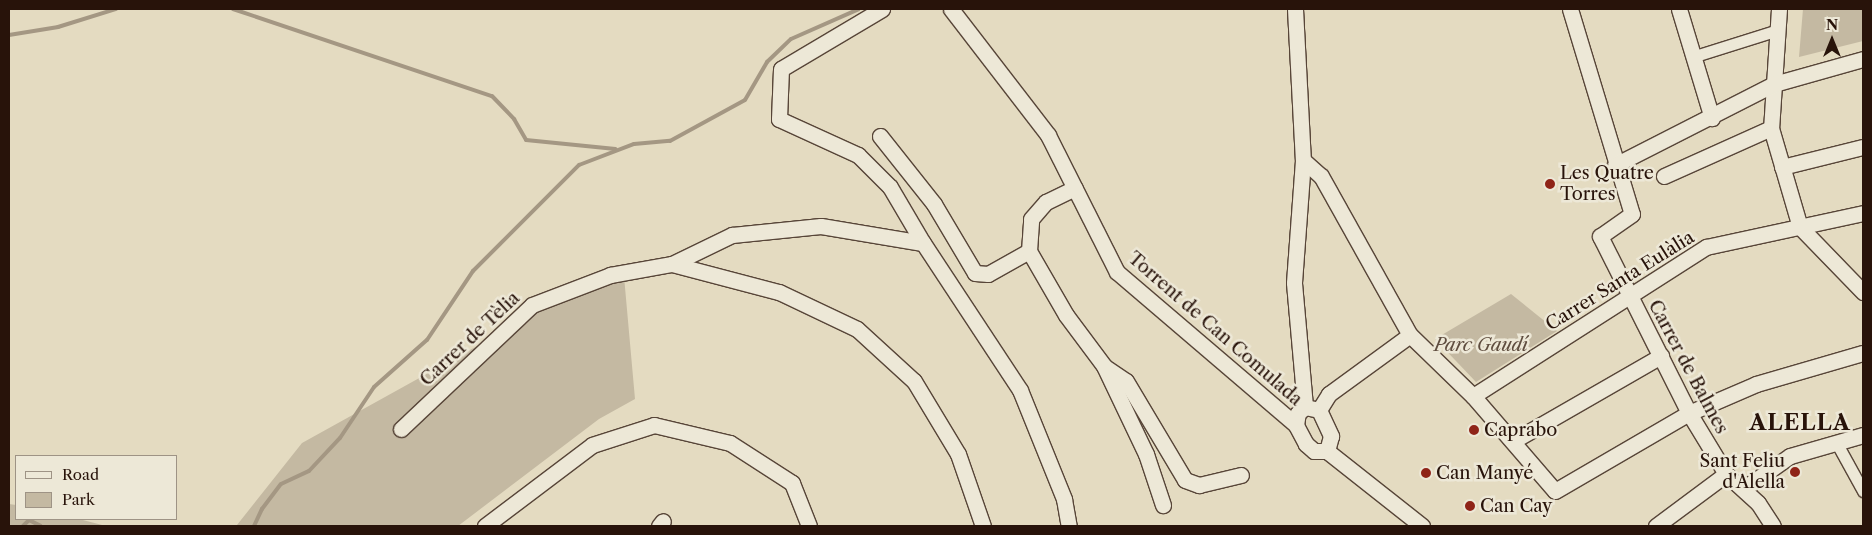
<!DOCTYPE html>
<html>
<head>
<meta charset="utf-8">
<style>
  body { margin:0 }
  #map { position:relative; width:1872px; height:535px; overflow:hidden; background:#e4dbc1; font-family:"Libre Caslon Text",serif }
  div>[style] { position:absolute }
  .green>* { inset:0; background:#c4b9a2 }
  .stream>* { height:4px; margin:-2px; padding:0 2px; transform-origin:2px; border-radius:2px; background:#a49783 }
  .roads { filter:drop-shadow(1px 0 #574538) drop-shadow(-1px 0 #574538) drop-shadow(0 1px #574538) drop-shadow(0 -1px #574538) }
  .pedestrian>* { height:11px; margin:-5.5px; padding:0 5.5px; transform-origin:5.5px; border-radius:5.5px; background:#ede8d7 }
  .minor>* { height:15px; margin:-7.5px; padding:0 7.5px; transform-origin:7.5px; border-radius:7.5px; background:#ede8d7 }
  .dots>* { width:14px; height:14px; translate:-50% -50%; box-sizing:border-box; border:2px solid #ede8d7; border-radius:50% }
  span { translate:-50% -50%; white-space:nowrap; text-align:center; line-height:1.15; -webkit-text-stroke:5px #ede8d7; paint-order:stroke }
  .poi-label { font-size:18px; color:#28130a }
  .left { translate:0 -50%; text-align:left }
  .right { translate:-100% -50%; text-align:right }
  .street-label { font-size:18px; color:#28130a }
  .park-label { font-size:18px; color:#5f4d3f; font-style:italic }
  .district-label { font-size:22px; color:#28130a; font-weight:700; letter-spacing:1px }
  .frame { position:absolute; inset:0; border:10px solid #28130a; pointer-events:none }
  .legend { position:absolute; left:15px; top:455px; width:162px; height:65px; box-sizing:border-box; background:#ede8d7; border:1px solid #9e9385; margin:0; padding:6px 9px; list-style:none; font-size:15px; color:#28130a }
  .legend li { display:flex; align-items:center; gap:10px; height:25px }
  .legend b { width:25px; border:1px solid #9e9385 }
  .north { position:absolute; left:1807px; top:15px; width:50px; height:50px; -webkit-text-stroke:4px #ede8d7; paint-order:stroke; rotate:0deg; font-size:14px; font-weight:700; line-height:20px; text-align:center; color:#28130a }
  .north::after { content:''; display:block; margin:auto; width:18px; height:22px; background:#28130a; clip-path:polygon(50% 0,100% 100%,50% 72%,0 100%) }
</style>
</head>
<body>
<div id="map">
  <div class="green">
    <i style="clip-path:polygon(1803px 9px,1863px 9px,1863px 41px,1799px 57px)"></i>
    <i style="clip-path:polygon(623px 265px,635px 399px,599px 419px,458px 526px,232px 526px,237px 525px,302px 443px)"></i>
    <i style="clip-path:polygon(1511px 294px,1557px 331px,1476px 382px,1435px 339px)"></i>
    <i style="clip-path:polygon(9px 504px,16px 505px,16px 519px,79px 519px,106px 526px,9px 526px)"></i>
  </div>
  <div class="stream">
    <i style="left:233px;top:9px;width:273px;rotate:18.6deg"></i>
    <i style="left:492px;top:96px;width:32px;rotate:46deg"></i>
    <i style="left:514px;top:119px;width:24px;rotate:60deg"></i>
    <i style="left:526px;top:140px;width:90px;rotate:5.7deg"></i>
    <i style="left:9px;top:35px;width:50px;rotate:-9.3deg"></i>
    <i style="left:58px;top:27px;width:61px;rotate:-17.2deg"></i>
    <i style="left:23px;top:526px;width:8px;rotate:-45deg"></i>
    <i style="left:29px;top:520px;width:13px;rotate:27deg"></i>
    <i style="left:254px;top:526px;width:19px;rotate:-65deg"></i>
    <i style="left:262px;top:509px;width:31px;rotate:-53deg"></i>
    <i style="left:281px;top:484px;width:31px;rotate:-25deg"></i>
    <i style="left:309px;top:471px;width:45px;rotate:-46.8deg"></i>
    <i style="left:340px;top:438px;width:61px;rotate:-56.3deg"></i>
    <i style="left:374px;top:387px;width:71px;rotate:-41.6deg"></i>
    <i style="left:427px;top:340px;width:83px;rotate:-56.3deg"></i>
    <i style="left:473px;top:271px;width:150px;rotate:-45deg"></i>
    <i style="left:579px;top:165px;width:59px;rotate:-20.9deg"></i>
    <i style="left:634px;top:144px;width:36px;rotate:-5deg"></i>
    <i style="left:670px;top:141px;width:85px;rotate:-28.7deg"></i>
    <i style="left:745px;top:100px;width:44px;rotate:-59.9deg"></i>
    <i style="left:767px;top:62px;width:33px;rotate:-44deg"></i>
    <i style="left:791px;top:39px;width:74px;rotate:-23.8deg"></i>
  </div>
  <div class="roads">
    <div class="pedestrian">
      <i style="left:1692px;top:57px;width:90px;rotate:-17.4deg"></i>
      <i style="left:1836px;top:442px;width:56px;rotate:61.1deg"></i>
    </div>
    <div class="minor">
      <i style="left:882px;top:9px;width:117px;rotate:149.3deg"></i>
      <i style="left:781px;top:69px;width:50px;rotate:92.3deg"></i>
      <i style="left:779px;top:119px;width:87px;rotate:24.5deg"></i>
      <i style="left:858px;top:155px;width:45px;rotate:45deg"></i>
      <i style="left:890px;top:187px;width:65px;rotate:59.5deg"></i>
      <i style="left:951px;top:9px;width:159px;rotate:52.4deg"></i>
      <i style="left:1048px;top:135px;width:153px;rotate:63.3deg"></i>
      <i style="left:1117px;top:272px;width:235px;rotate:40.5deg"></i>
      <i style="left:1295px;top:9px;width:151px;rotate:87deg"></i>
      <i style="left:1303px;top:160px;width:123px;rotate:94.2deg"></i>
      <i style="left:1294px;top:283px;width:124px;rotate:84.9deg"></i>
      <i style="left:1570px;top:9px;width:214px;rotate:73.2deg"></i>
      <i style="left:1632px;top:214px;width:39px;rotate:145deg"></i>
      <i style="left:1600px;top:236px;width:198px;rotate:63.3deg"></i>
      <i style="left:1689px;top:413px;width:71px;rotate:58.8deg"></i>
      <i style="left:1726px;top:474px;width:43px;rotate:42.2deg"></i>
      <i style="left:1758px;top:503px;width:27px;rotate:57deg"></i>
      <i style="left:1679px;top:9px;width:114px;rotate:73.2deg"></i>
      <i style="left:1779px;top:9px;width:119px;rotate:93.8deg"></i>
      <i style="left:1771px;top:128px;width:103px;rotate:73.7deg"></i>
      <i style="left:1800px;top:227px;width:91px;rotate:45.9deg"></i>
      <i style="left:880px;top:136px;width:87px;rotate:51.5deg"></i>
      <i style="left:934px;top:204px;width:80px;rotate:59.3deg"></i>
      <i style="left:975px;top:273px;width:13px;rotate:4deg"></i>
      <i style="left:988px;top:274px;width:47px;rotate:-29.3deg"></i>
      <i style="left:1029px;top:251px;width:74px;rotate:60deg"></i>
      <i style="left:1066px;top:315px;width:64px;rotate:53.3deg"></i>
      <i style="left:1104px;top:366px;width:98px;rotate:64.5deg"></i>
      <i style="left:1146px;top:454px;width:54px;rotate:71.6deg"></i>
      <i style="left:1303px;top:160px;width:24px;rotate:42deg"></i>
      <i style="left:1321px;top:176px;width:182px;rotate:60.8deg"></i>
      <i style="left:1410px;top:335px;width:88px;rotate:44.1deg"></i>
      <i style="left:1473px;top:396px;width:125px;rotate:49.2deg"></i>
      <i style="left:1555px;top:491px;width:155px;rotate:-30.2deg"></i>
      <i style="left:1689px;top:413px;width:73px;rotate:-23.4deg"></i>
      <i style="left:1756px;top:384px;width:111px;rotate:-16.2deg"></i>
      <i style="left:1615px;top:165px;width:178px;rotate:-27deg"></i>
      <i style="left:1774px;top:84px;width:92px;rotate:-15.7deg"></i>
      <i style="left:1782px;top:167px;width:83px;rotate:-13.9deg"></i>
      <i style="left:1664px;top:176px;width:117px;rotate:-24.2deg"></i>
      <i style="left:1029px;top:251px;width:32px;rotate:-86deg"></i>
      <i style="left:1031px;top:219px;width:23px;rotate:-49deg"></i>
      <i style="left:1046px;top:202px;width:32px;rotate:-26deg"></i>
      <i style="left:672px;top:264px;width:67px;rotate:-25.8deg"></i>
      <i style="left:732px;top:235px;width:89px;rotate:-5.8deg"></i>
      <i style="left:821px;top:226px;width:103px;rotate:9.5deg"></i>
      <i style="left:923px;top:243px;width:176px;rotate:56.6deg"></i>
      <i style="left:1020px;top:390px;width:118px;rotate:68deg"></i>
      <i style="left:1064px;top:499px;width:27px;rotate:80deg"></i>
      <i style="left:1105px;top:367px;width:25px;rotate:34deg"></i>
      <i style="left:1126px;top:381px;width:115px;rotate:59.2deg"></i>
      <i style="left:1185px;top:480px;width:15px;rotate:20deg"></i>
      <i style="left:1199px;top:485px;width:43px;rotate:-13.4deg"></i>
      <i style="left:1473px;top:396px;width:277px;rotate:-32.6deg"></i>
      <i style="left:1706px;top:247px;width:161px;rotate:-12.2deg"></i>
      <i style="left:1305px;top:407px;width:14px;rotate:12deg"></i>
      <i style="left:1319px;top:410px;width:29px;rotate:65deg"></i>
      <i style="left:1331px;top:436px;width:16px;rotate:105deg"></i>
      <i style="left:1327px;top:451px;width:13px;rotate:180deg"></i>
      <i style="left:1314px;top:451px;width:11px;rotate:-139deg"></i>
      <i style="left:1306px;top:444px;width:21px;rotate:-118deg"></i>
      <i style="left:1296px;top:425px;width:12px;rotate:-81deg"></i>
      <i style="left:1298px;top:413px;width:9px;rotate:-41deg"></i>
      <i style="left:1319px;top:410px;width:19px;rotate:-58deg"></i>
      <i style="left:1329px;top:394px;width:100px;rotate:-36.1deg"></i>
      <i style="left:401px;top:429px;width:180px;rotate:-43.4deg"></i>
      <i style="left:532px;top:305px;width:84px;rotate:-21deg"></i>
      <i style="left:610px;top:275px;width:63px;rotate:-10.1deg"></i>
      <i style="left:672px;top:264px;width:111px;rotate:14.7deg"></i>
      <i style="left:779px;top:292px;width:86px;rotate:25.4deg"></i>
      <i style="left:857px;top:329px;width:77px;rotate:42.4deg"></i>
      <i style="left:914px;top:381px;width:85px;rotate:58.9deg"></i>
      <i style="left:958px;top:454px;width:76px;rotate:70.9deg"></i>
      <i style="left:1513px;top:441px;width:171px;rotate:-29.9deg"></i>
      <i style="left:1327px;top:451px;width:121px;rotate:38.3deg"></i>
      <i style="left:1743px;top:489px;width:57px;rotate:-35.1deg"></i>
      <i style="left:1790px;top:456px;width:76px;rotate:-16deg"></i>
      <i style="left:485px;top:526px;width:134px;rotate:-37.1deg"></i>
      <i style="left:592px;top:445px;width:65px;rotate:-17.9deg"></i>
      <i style="left:654px;top:425px;width:78px;rotate:13.3deg"></i>
      <i style="left:730px;top:443px;width:74px;rotate:32.8deg"></i>
      <i style="left:792px;top:483px;width:46px;rotate:68.4deg"></i>
      <i style="left:659px;top:526px;width:6px;rotate:-51deg"></i>
      <i style="left:1656px;top:526px;width:87px;rotate:-36.6deg"></i>
    </div>
  </div>
  <div class="dots">
    <i style="left:1550px;top:184px;background:#8f2418"></i>
    <i style="left:1474px;top:430px;background:#8f2418"></i>
    <i style="left:1795px;top:472px;background:#8f2418"></i>
    <i style="left:1426px;top:473px;background:#8f2418"></i>
    <i style="left:1470px;top:506px;background:#8f2418"></i>
  </div>
  <div class="poi-label">
    <span class="left" style="left:1560px;top:184px">Les Quatre<br>Torres</span>
    <span class="left" style="left:1484px;top:430px">Caprabo</span>
    <span class="right" style="left:1785px;top:472px">Sant Feliu<br>d'Alella</span>
    <span class="left" style="left:1436px;top:473px">Can Manyé</span>
    <span class="left" style="left:1480px;top:506px">Can Cay</span>
  </div>
  <div class="street-label">
    <span style="left:1620px;top:281px;rotate:-32deg">Carrer Santa Eulàlia</span>
    <span style="left:1215px;top:329px;rotate:41deg">Torrent de Can Comulada</span>
    <span style="left:470px;top:339px;rotate:-43deg">Carrer de Tèlia</span>
    <span style="left:1688px;top:367px;rotate:62deg">Carrer de Balmes</span>
  </div>
  <div class="park-label">
    <span style="left:1481px;top:345px">Parc Gaudí</span>
  </div>
  <div class="district-label">
    <span style="left:1800px;top:423px">ALELLA</span>
  </div>
  <div class="frame"></div>
  <ul class="legend">
  <li><b style="height:6px;background:#ede8d7"></b>Road</li>
  <li><b style="height:14px;background:#c4b9a2"></b>Park</li>
  </ul>
  <div class="north">N</div>
</div>
</body>
</html>
